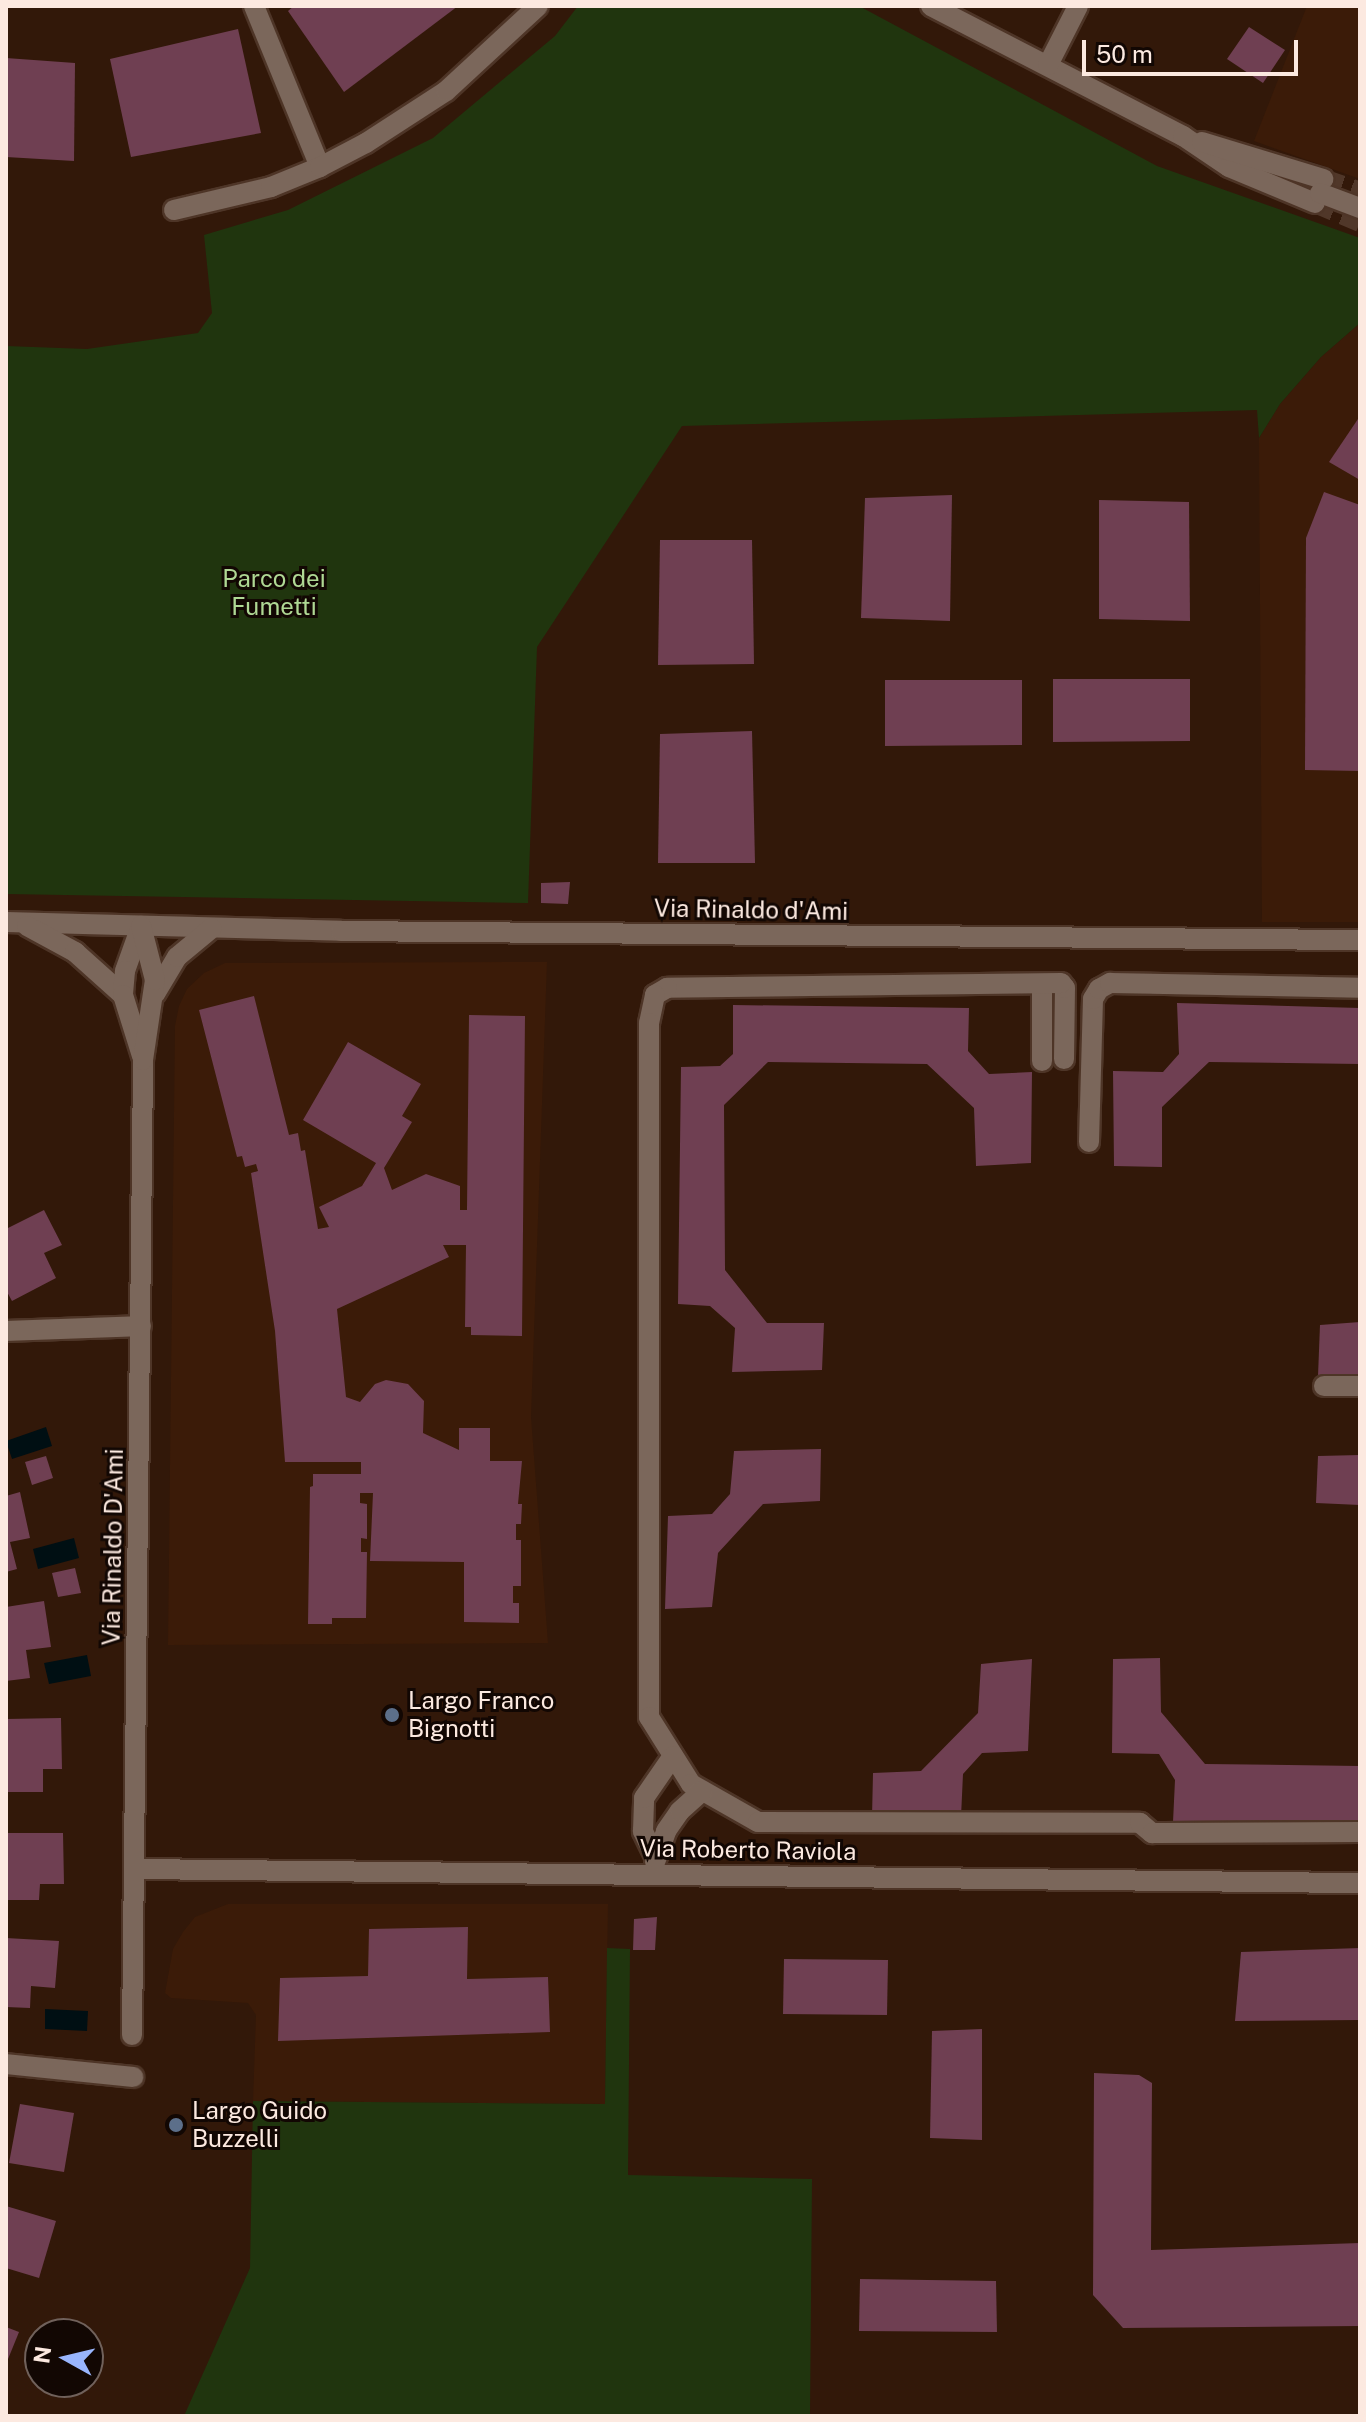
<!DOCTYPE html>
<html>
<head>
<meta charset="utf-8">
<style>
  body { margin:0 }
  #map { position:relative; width:1366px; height:2422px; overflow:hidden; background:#321809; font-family:"Public Sans",sans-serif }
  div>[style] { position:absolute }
  .built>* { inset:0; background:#3b1b08 }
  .green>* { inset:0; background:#20350e }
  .water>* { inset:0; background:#000f13 }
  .building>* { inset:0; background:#6f3f52 }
  .minor-tunnel>* { height:20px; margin-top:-10px; transform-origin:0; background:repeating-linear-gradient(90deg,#503729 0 20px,transparent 0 30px) }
  .roads { filter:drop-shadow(2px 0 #4e3527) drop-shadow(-2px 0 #4e3527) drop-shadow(0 2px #4e3527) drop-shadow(0 -2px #4e3527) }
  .minor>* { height:20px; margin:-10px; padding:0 10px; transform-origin:10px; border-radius:10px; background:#7b675b }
  .dots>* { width:22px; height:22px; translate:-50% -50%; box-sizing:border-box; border:4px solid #120703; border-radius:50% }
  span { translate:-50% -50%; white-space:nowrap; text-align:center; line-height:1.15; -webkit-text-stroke:6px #120703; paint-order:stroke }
  .park-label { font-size:24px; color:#afd894 }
  .street-label { font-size:24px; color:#fce9e0 }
  .poi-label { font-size:24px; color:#fce9e0 }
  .left { translate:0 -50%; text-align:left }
  .frame { position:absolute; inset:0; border:8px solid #fce9e0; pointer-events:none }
  .north { position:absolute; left:24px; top:2318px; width:80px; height:80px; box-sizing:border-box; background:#120703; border:2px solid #70615b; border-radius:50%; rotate:278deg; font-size:22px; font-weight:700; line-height:32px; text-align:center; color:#fce9e0 }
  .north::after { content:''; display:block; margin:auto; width:28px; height:36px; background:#99b5fd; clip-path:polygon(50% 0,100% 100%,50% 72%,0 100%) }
  .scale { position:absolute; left:1082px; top:40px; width:216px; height:36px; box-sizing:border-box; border:4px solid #fce9e0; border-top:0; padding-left:10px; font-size:24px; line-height:28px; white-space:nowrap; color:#fce9e0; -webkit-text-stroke:6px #120703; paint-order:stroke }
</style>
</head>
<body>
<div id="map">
  <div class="built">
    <i style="clip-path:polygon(1307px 6px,1360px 6px,1360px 179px,1254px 141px)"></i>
    <i style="clip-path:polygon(1360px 323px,1360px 922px,1262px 922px,1259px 438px,1280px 404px,1321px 357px)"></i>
    <i style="clip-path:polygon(547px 962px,531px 1417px,548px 1643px,168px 1645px,175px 1026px,179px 1006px,187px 989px,204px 973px,225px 963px)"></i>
    <i style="clip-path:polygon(228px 1904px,608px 1904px,605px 2104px,253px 2101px,256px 2015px,248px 2003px,171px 1998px,165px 1993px,173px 1949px,183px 1932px,195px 1917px)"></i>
  </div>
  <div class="green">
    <i style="clip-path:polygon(578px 6px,859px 6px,1157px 166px,1360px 238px,1360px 323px,1321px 357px,1280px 404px,1259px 438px,1257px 410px,682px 426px,537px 647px,528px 903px,6px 894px,6px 346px,87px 349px,198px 333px,212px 313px,204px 235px,288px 210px,433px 138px,555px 36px)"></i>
    <i style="clip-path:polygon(607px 1948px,630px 1949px,628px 2175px,812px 2179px,810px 2416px,184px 2416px,250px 2268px,253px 2101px,605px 2104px)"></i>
  </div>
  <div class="water">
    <i style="clip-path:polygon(46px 1427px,52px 1446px,12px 1459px,6px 1441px)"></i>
    <i style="clip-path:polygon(74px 1538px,79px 1558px,38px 1569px,33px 1549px)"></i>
    <i style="clip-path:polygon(87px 1655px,91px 1676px,49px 1684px,44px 1663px)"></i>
    <i style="clip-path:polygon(45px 2009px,88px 2011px,87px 2031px,45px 2029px)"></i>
  </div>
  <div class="building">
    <i style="clip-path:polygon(294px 6px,458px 6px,344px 92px,288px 11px)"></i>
    <i style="clip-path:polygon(1249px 27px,1285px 50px,1263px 83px,1227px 59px)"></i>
    <i style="clip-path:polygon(238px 29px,261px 133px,131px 157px,110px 59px)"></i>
    <i style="clip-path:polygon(6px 58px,75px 63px,74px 161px,6px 157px)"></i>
    <i style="clip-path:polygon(1360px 416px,1360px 480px,1329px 462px)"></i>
    <i style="clip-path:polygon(1324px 492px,1360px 505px,1360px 771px,1305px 770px,1306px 538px)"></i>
    <i style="clip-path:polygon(952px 495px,950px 621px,861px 618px,865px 498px)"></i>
    <i style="clip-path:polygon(1099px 500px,1189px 502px,1190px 621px,1099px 619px)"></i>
    <i style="clip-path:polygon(660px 540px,752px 540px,754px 664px,658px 665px)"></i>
    <i style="clip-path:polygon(1053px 679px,1190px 679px,1190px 741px,1053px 742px)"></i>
    <i style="clip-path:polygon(885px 680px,1022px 680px,1022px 745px,885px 746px)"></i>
    <i style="clip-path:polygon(752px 731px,755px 863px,658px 863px,660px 734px)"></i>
    <i style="clip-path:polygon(570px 882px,568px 904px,541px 903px,541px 883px)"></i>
    <i style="clip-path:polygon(254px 996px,289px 1135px,298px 1133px,301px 1151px,305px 1150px,318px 1229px,329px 1227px,319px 1207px,362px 1186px,376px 1163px,303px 1120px,348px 1042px,421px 1084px,402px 1116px,412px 1122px,384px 1168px,392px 1190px,426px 1174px,460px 1186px,460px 1210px,467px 1210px,469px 1015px,525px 1016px,522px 1336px,471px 1335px,471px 1327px,465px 1327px,466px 1245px,443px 1245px,449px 1257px,337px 1309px,346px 1397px,360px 1402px,375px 1384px,386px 1380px,408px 1384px,424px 1401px,423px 1433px,459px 1450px,459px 1428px,490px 1428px,490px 1461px,522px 1461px,518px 1504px,522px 1504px,521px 1524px,516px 1524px,516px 1540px,521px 1540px,521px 1586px,513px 1586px,513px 1603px,519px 1603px,519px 1623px,464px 1622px,464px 1562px,370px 1561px,373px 1493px,360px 1493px,360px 1503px,367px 1504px,367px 1539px,361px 1538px,361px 1552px,367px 1552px,366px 1618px,332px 1618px,332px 1624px,308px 1624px,310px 1487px,313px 1486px,313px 1474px,361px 1474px,361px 1462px,285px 1462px,275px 1331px,251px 1173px,258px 1171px,256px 1164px,245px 1167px,242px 1156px,237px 1157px,199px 1010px)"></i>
    <i style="clip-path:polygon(1177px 1003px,1360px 1008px,1360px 1064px,1209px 1062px,1162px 1107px,1162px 1167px,1114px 1166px,1113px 1071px,1163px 1072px,1179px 1054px)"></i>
    <i style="clip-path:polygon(733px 1005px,969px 1008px,968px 1051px,989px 1074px,1032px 1072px,1031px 1163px,976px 1166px,974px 1108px,927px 1064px,768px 1062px,724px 1105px,725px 1270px,767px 1323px,824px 1323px,822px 1370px,732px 1372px,735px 1328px,710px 1306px,678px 1304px,681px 1067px,720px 1066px,733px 1054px)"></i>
    <i style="clip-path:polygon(44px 1210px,62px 1245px,44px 1253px,56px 1278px,12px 1301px,6px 1290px,6px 1229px)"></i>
    <i style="clip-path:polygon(1360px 1322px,1360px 1376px,1318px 1376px,1320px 1325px)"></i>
    <i style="clip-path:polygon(821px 1449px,820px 1501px,763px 1504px,718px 1553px,712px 1607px,665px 1609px,668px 1516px,712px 1514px,730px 1494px,734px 1451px)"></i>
    <i style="clip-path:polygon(1360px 1455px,1360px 1505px,1316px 1503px,1318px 1456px)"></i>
    <i style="clip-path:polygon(46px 1456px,53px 1478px,32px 1485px,25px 1462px)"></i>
    <i style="clip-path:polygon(20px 1492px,30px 1538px,10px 1542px,17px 1569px,6px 1572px,6px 1496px)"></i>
    <i style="clip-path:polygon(75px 1568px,81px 1593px,58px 1597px,52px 1573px)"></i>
    <i style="clip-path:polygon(44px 1601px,51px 1647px,26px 1650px,30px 1678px,6px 1681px,6px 1607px)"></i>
    <i style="clip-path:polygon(1160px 1658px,1161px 1712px,1205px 1764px,1360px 1766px,1360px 1822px,1173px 1822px,1175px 1780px,1159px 1754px,1112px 1753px,1113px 1659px)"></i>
    <i style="clip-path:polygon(1032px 1659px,1028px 1751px,982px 1753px,963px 1774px,961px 1817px,872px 1817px,873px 1773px,921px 1771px,978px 1713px,981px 1664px)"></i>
    <i style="clip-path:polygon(61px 1718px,62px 1769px,43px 1769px,43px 1792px,6px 1792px,6px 1719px)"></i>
    <i style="clip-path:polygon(6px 1833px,63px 1833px,64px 1884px,40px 1884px,39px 1900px,6px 1900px)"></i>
    <i style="clip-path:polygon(657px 1917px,655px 1950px,633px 1950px,634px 1919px)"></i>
    <i style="clip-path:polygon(468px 1927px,467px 1979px,548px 1977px,550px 2032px,278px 2041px,280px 1978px,368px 1976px,369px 1929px)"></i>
    <i style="clip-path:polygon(6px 1938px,59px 1941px,55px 1988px,31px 1986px,30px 2008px,6px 2007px)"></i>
    <i style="clip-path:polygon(1360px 1948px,1360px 2020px,1235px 2021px,1241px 1952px)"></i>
    <i style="clip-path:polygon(784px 1959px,888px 1960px,887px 2015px,783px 2014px)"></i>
    <i style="clip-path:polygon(982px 2029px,982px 2140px,930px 2138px,932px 2031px)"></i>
    <i style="clip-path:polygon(1094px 2073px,1139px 2075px,1152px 2083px,1151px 2250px,1360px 2243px,1360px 2326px,1123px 2328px,1093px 2295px)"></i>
    <i style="clip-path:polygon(20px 2104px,74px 2113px,64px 2172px,9px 2163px)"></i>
    <i style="clip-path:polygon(6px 2206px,56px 2221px,39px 2278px,6px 2268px)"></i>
    <i style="clip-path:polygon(860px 2279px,996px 2281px,997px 2332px,859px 2331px)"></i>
    <i style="clip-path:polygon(6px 2327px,19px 2332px,6px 2364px)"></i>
  </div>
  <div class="minor-tunnel">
    <i style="left:1323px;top:179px;width:39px;rotate:19deg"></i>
    <i style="left:1315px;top:203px;width:49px;rotate:22.9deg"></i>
  </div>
  <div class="roads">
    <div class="minor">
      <i style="left:254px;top:6px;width:174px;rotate:67.7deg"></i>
      <i style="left:931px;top:6px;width:284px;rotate:27.3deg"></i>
      <i style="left:1183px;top:136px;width:55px;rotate:34deg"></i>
      <i style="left:1229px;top:167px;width:93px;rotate:22.7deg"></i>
      <i style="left:1048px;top:65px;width:66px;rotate:-63deg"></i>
      <i style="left:1202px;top:142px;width:127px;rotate:17deg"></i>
      <i style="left:1320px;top:193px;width:43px;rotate:20.6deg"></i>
      <i style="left:174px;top:210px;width:100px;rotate:-13.3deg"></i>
      <i style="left:271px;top:187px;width:53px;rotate:-22.2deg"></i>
      <i style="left:320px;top:167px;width:52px;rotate:-27.6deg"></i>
      <i style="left:366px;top:143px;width:95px;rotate:-33deg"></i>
      <i style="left:446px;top:91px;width:125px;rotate:-42.7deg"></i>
      <i style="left:6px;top:922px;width:335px;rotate:1.5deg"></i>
      <i style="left:341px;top:931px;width:1019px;rotate:0.51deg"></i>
      <i style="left:27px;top:926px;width:55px;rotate:28.4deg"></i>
      <i style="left:75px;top:952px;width:64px;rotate:41.9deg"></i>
      <i style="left:141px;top:926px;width:48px;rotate:109.6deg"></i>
      <i style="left:125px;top:971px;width:24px;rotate:95deg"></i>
      <i style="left:123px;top:995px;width:64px;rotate:72.7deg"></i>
      <i style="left:1042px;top:984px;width:77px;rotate:90deg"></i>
      <i style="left:155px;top:994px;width:43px;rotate:-59.3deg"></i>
      <i style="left:177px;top:957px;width:45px;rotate:-39.6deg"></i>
      <i style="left:1064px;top:1059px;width:71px;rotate:-89.2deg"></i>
      <i style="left:1065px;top:988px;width:6px;rotate:-129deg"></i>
      <i style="left:1061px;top:983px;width:394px;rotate:179.3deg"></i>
      <i style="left:667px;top:988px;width:14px;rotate:150deg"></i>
      <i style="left:655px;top:995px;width:29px;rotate:102deg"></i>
      <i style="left:649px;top:1023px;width:694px;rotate:90deg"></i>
      <i style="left:649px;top:1717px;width:79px;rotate:57.9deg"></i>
      <i style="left:691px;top:1784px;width:77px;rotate:29.6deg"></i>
      <i style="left:758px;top:1822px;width:382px;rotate:0.1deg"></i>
      <i style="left:1140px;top:1823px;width:16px;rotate:40deg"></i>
      <i style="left:1152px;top:1833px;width:208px;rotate:-0.3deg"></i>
      <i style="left:1089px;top:1142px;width:143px;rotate:-88.4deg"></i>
      <i style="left:1093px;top:999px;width:12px;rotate:-59deg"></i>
      <i style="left:1099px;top:989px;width:13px;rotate:-29deg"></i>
      <i style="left:1110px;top:983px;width:250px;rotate:1.1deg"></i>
      <i style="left:6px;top:1331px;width:135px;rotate:-2.1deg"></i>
      <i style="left:1324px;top:1386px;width:36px"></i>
      <i style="left:655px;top:1856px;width:28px;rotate:-116deg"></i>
      <i style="left:643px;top:1831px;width:33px;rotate:-88deg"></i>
      <i style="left:644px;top:1798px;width:51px;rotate:-55.4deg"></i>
      <i style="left:655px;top:1862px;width:33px;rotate:-70deg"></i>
      <i style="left:666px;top:1831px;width:24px;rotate:-55deg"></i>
      <i style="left:680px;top:1811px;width:30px;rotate:-42deg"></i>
      <i style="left:136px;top:1869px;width:1224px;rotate:0.66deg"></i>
      <i style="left:132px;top:2035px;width:975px;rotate:-89.35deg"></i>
      <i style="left:143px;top:1060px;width:81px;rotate:-81.5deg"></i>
      <i style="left:155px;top:980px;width:56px;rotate:-104.5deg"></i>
      <i style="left:6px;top:2064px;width:128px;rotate:5.8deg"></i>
    </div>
  </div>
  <div class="dots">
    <i style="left:392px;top:1715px;background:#5c6f8a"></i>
    <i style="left:176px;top:2125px;background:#5c6f8a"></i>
  </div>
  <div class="park-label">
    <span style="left:274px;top:593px">Parco dei<br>Fumetti</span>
  </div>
  <div class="street-label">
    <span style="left:751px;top:910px;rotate:1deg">Via Rinaldo d'Ami</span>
    <span style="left:113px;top:1547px;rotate:-89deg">Via Rinaldo D'Ami</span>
    <span style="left:748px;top:1850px;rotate:1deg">Via Roberto Raviola</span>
  </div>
  <div class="poi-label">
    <span class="left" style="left:408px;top:1715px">Largo Franco<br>Bignotti</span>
    <span class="left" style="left:192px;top:2125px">Largo Guido<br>Buzzelli</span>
  </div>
  <div class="frame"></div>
  <div class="north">N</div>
  <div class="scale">50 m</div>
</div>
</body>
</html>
